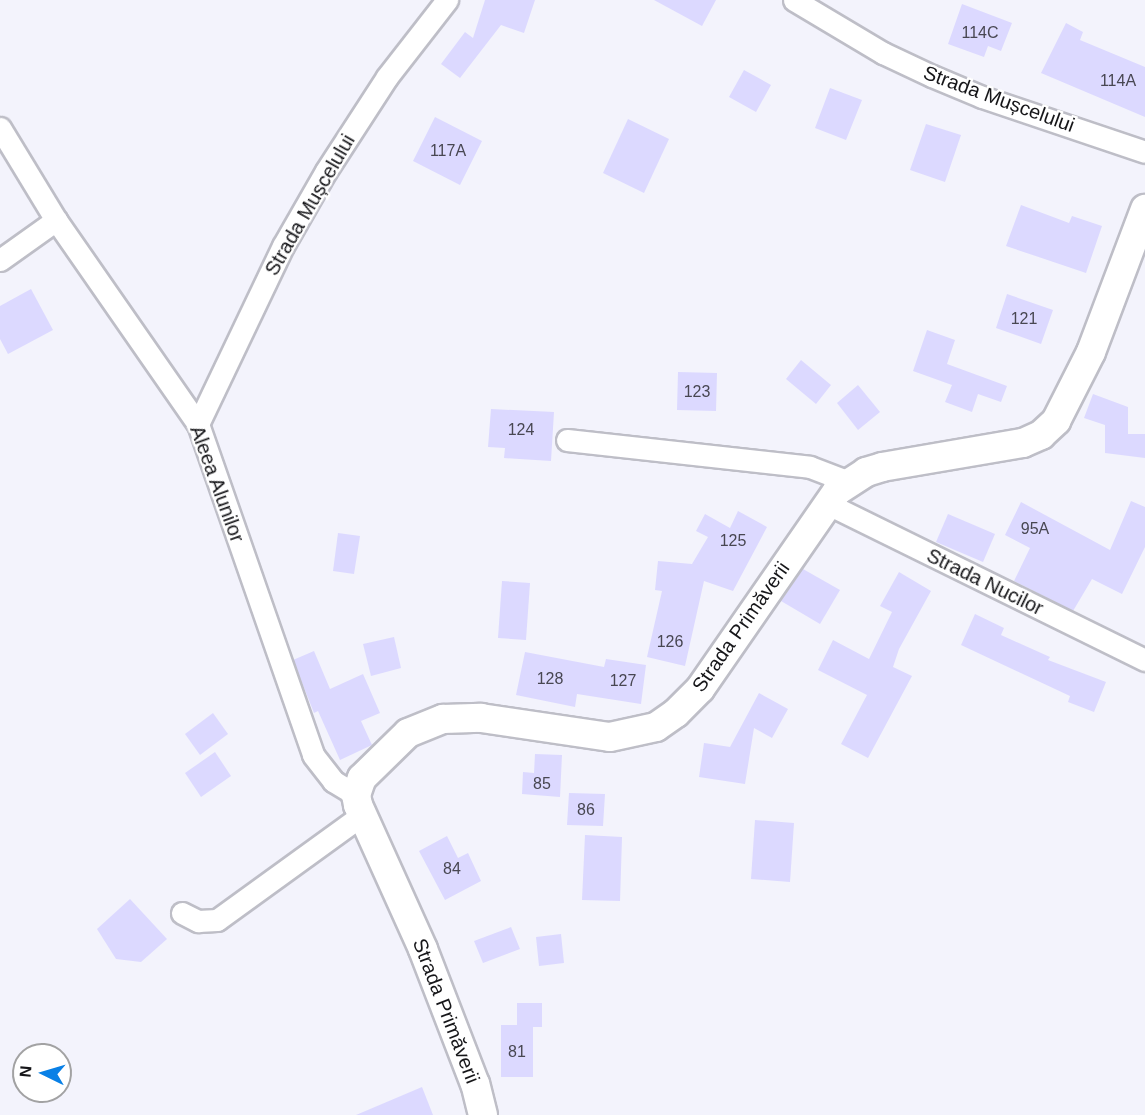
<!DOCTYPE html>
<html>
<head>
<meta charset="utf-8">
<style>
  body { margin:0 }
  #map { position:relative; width:1145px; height:1115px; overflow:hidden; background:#f3f3fc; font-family:Arial,sans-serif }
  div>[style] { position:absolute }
  .building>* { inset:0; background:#dcd9ff }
  .roads { filter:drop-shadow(2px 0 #bebec7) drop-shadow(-2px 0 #bebec7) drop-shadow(0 2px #bebec7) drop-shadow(0 -2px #bebec7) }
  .street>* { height:21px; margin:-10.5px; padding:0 10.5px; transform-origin:10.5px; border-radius:10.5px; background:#fff }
  .secondary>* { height:28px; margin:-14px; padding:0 14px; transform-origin:14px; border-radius:14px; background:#fff }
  span { translate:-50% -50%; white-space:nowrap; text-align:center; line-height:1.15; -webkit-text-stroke:4.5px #fff; paint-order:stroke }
  .number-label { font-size:16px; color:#484752 }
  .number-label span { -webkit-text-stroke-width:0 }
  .street-label { font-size:20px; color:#161619 }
  .north { position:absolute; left:12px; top:1043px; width:60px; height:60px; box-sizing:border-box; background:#fff; border:2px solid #a2a2a3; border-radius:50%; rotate:275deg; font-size:16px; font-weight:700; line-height:24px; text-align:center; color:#161619 }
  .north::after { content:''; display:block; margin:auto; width:21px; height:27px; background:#0980e6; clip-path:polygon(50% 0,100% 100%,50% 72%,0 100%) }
</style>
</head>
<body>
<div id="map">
  <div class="building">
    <i style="clip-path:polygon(485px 0,535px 0,524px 33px,501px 25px,460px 78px,441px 64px,465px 32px,473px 38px)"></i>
    <i style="clip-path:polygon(654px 0,716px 0,702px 26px)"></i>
    <i style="clip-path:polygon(962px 4px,1012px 23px,1001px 51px,988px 46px,984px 57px,948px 44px)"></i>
    <i style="clip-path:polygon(1066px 23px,1083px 32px,1080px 40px,1145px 67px,1145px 117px,1041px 73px)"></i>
    <i style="clip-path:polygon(744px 70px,771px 85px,756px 112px,729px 97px)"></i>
    <i style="clip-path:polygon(830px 88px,862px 100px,846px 140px,815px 128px)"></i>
    <i style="clip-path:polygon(435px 117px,482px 141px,460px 185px,413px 161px)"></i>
    <i style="clip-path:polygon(628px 119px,669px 139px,644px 193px,603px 173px)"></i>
    <i style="clip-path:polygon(926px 124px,961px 135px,945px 182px,910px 170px)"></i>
    <i style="clip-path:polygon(1021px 205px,1069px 223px,1072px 216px,1102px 226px,1086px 273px,1006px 246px)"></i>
    <i style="clip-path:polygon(31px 289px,53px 330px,8px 354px,0 339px,0 306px)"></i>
    <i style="clip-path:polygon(1007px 294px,1053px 310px,1041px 344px,996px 328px)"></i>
    <i style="clip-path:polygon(927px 330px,955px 340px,947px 364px,1007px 386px,1001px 402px,978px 394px,972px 412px,945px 402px,952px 385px,913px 371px)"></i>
    <i style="clip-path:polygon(801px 360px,831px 385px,816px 404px,786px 379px)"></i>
    <i style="clip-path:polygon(678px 372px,717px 373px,716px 411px,677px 410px)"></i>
    <i style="clip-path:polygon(858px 385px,880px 412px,858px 430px,837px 403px)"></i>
    <i style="clip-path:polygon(1093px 394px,1128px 407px,1128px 434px,1145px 434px,1145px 458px,1105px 453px,1105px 425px,1084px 418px)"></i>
    <i style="clip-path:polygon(491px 409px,554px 412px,551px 461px,504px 458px,505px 448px,488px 447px)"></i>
    <i style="clip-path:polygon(1131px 501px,1145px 507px,1145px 547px,1122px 594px,1092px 579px,1073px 611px,1014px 581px,1030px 548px,1005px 535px,1021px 502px,1110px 550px)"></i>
    <i style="clip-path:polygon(738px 511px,767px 527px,733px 591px,704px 581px,685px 666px,647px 657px,662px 591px,655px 590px,658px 561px,692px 564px,708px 537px,696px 531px,705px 514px,730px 528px)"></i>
    <i style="clip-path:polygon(948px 514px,995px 534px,983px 562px,936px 542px)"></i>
    <i style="clip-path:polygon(338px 533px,360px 536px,354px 574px,333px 571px)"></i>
    <i style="clip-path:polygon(803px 569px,840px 590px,820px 624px,781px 601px)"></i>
    <i style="clip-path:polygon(899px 572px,931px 591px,899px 649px,893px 667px,912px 676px,868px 758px,841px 744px,867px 695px,818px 670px,833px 640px,869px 659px,892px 612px,880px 606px)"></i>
    <i style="clip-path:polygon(502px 581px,530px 583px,526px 640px,498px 638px)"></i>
    <i style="clip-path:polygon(975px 614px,1004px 628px,1001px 635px,1050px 657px,1048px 660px,1106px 682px,1094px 712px,1068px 702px,1070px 696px,961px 645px)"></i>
    <i style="clip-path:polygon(394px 637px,401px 668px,371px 676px,363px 644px)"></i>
    <i style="clip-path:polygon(314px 651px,330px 689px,363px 674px,380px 713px,361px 721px,372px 745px,340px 760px,318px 711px,314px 713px,293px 660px)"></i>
    <i style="clip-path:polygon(525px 652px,604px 667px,606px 659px,646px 665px,641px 704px,577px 694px,575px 707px,516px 695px)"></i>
    <i style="clip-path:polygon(759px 693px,788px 709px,772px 738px,754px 728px,745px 784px,699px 777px,704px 743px,730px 747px)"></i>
    <i style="clip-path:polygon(213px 713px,228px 734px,200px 755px,185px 734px)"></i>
    <i style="clip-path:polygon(215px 752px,231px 776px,201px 797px,185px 773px)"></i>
    <i style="clip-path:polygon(535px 754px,562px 755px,560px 797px,522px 794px,523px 772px,534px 773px)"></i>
    <i style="clip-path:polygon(569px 793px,605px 794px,603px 826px,567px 825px)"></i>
    <i style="clip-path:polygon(755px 820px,794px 823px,790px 882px,751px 879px)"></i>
    <i style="clip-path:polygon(585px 835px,622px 837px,620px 901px,582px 900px)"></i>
    <i style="clip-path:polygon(447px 836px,458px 858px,468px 853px,481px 881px,445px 900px,419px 851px)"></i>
    <i style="clip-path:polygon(130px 899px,167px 939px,141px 962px,116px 959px,97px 929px)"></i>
    <i style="clip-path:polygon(511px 927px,520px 949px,483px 963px,474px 941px)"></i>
    <i style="clip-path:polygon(561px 934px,564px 963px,539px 966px,536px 937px)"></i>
    <i style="clip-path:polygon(517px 1003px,542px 1003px,542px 1027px,533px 1027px,533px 1077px,501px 1077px,501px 1025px,517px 1025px)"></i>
    <i style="clip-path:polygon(422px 1087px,433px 1115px,356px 1115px)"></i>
  </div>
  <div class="roads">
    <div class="street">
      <i style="left:794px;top:0;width:104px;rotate:30.8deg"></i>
      <i style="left:883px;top:53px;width:54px;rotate:25.1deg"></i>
      <i style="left:932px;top:76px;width:54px;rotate:22.8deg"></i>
      <i style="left:982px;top:97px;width:172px;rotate:18.6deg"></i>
      <i style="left:0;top:128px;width:108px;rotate:58.7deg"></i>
      <i style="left:56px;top:220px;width:249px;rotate:55.2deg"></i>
      <i style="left:198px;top:424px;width:350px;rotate:70.8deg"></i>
      <i style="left:313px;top:755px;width:33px;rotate:52deg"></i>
      <i style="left:333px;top:781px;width:27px;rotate:31deg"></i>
      <i style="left:0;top:260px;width:69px;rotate:-35.5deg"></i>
      <i style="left:198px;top:424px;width:197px;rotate:-64.5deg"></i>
      <i style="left:283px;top:246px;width:86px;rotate:-60.2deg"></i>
      <i style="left:326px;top:171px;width:112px;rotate:-57deg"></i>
      <i style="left:387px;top:77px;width:98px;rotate:-52.1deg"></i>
      <i style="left:567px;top:440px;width:244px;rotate:6.3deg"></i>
      <i style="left:810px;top:467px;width:42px;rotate:21deg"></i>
      <i style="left:826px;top:503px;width:356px;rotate:26.2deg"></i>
      <i style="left:182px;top:913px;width:18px;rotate:27deg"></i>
      <i style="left:198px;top:921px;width:19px;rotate:-3deg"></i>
      <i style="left:217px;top:920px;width:179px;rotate:-35.9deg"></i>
    </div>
    <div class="secondary">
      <i style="left:483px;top:1115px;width:32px;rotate:-104deg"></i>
      <i style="left:475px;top:1084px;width:145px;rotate:-111.1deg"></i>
      <i style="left:423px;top:949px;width:158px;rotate:-114.3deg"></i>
      <i style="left:358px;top:805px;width:10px;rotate:-101deg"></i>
      <i style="left:356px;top:795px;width:18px;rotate:-71deg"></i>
      <i style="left:362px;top:778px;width:64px;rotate:-44.4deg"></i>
      <i style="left:408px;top:733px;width:38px;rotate:-22deg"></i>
      <i style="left:443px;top:719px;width:38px;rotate:-2deg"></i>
      <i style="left:481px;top:718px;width:130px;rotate:8.4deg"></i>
      <i style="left:610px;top:737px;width:47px;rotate:-12.3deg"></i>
      <i style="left:656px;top:727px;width:24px;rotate:-35deg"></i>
      <i style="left:676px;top:713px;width:34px;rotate:-45deg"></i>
      <i style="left:700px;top:689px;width:241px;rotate:-55.3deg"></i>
      <i style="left:837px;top:491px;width:35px;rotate:-33deg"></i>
      <i style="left:866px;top:472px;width:17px;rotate:-17deg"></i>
      <i style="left:882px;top:467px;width:143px;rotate:-9.7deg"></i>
      <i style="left:1023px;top:443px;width:20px;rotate:-24deg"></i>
      <i style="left:1041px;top:435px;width:21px;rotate:-43deg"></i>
      <i style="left:1056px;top:421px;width:77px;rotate:-63.1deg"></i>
      <i style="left:1091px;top:352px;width:153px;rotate:-69.3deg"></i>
    </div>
  </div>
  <div class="number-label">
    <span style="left:980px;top:33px">114C</span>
    <span style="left:1118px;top:81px">114A</span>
    <span style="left:448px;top:151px">117A</span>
    <span style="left:1024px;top:319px">121</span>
    <span style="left:697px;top:392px">123</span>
    <span style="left:521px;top:430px">124</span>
    <span style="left:1035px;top:529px">95A</span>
    <span style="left:733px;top:541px">125</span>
    <span style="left:670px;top:642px">126</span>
    <span style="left:550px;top:679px">128</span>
    <span style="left:623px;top:681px">127</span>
    <span style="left:542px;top:784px">85</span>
    <span style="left:586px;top:810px">86</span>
    <span style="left:452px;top:869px">84</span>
    <span style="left:517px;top:1052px">81</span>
  </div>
  <div class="street-label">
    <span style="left:999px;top:99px;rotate:20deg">Strada Mușcelului</span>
    <span style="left:310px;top:205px;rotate:-60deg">Strada Mușcelului</span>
    <span style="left:217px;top:484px;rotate:70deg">Aleea Alunilor</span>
    <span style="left:985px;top:582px;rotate:26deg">Strada Nucilor</span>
    <span style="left:741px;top:627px;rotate:-55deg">Strada Primăverii</span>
    <span style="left:446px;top:1011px;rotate:69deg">Strada Primăverii</span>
  </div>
  <div class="north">N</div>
</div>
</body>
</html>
